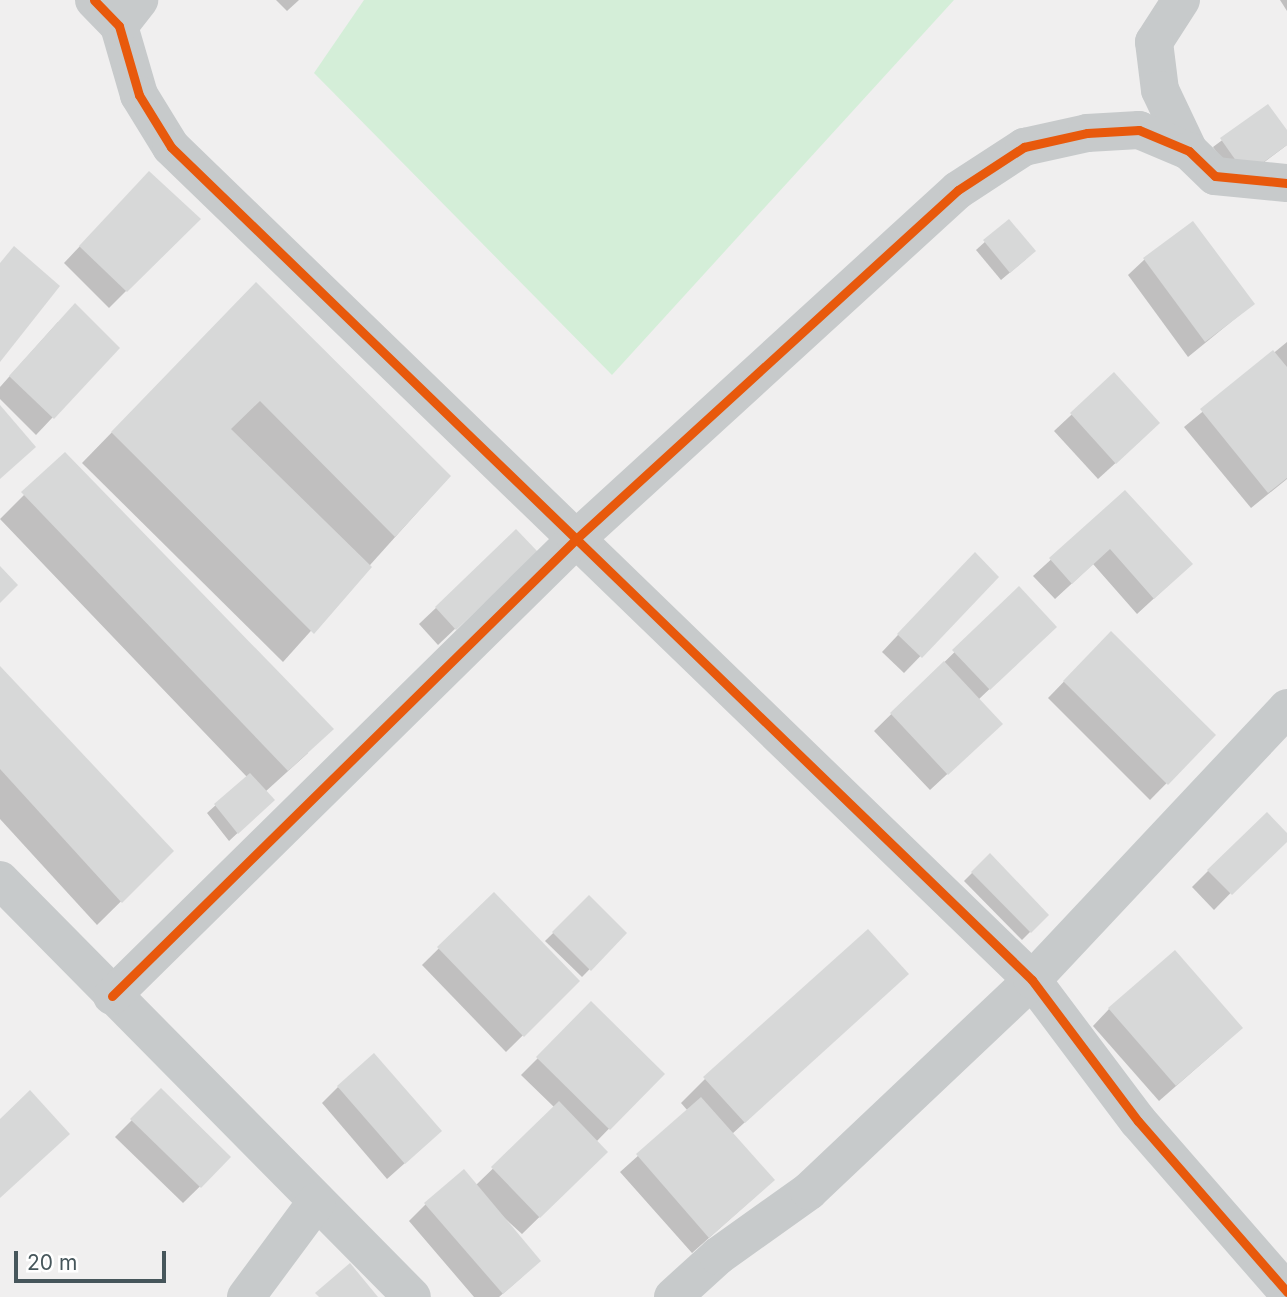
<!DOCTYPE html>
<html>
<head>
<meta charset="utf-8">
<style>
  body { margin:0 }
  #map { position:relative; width:1287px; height:1297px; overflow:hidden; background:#f0efef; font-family:Inter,sans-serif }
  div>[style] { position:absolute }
  .green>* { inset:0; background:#d4eed8 }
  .shadow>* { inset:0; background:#0003 }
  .building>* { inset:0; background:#d7d8d8 }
  .minor>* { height:38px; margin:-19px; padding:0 19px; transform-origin:19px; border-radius:19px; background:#c7cacb }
  .cycleway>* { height:9px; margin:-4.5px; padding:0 4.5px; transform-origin:4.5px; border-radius:4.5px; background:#e8590c }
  span { translate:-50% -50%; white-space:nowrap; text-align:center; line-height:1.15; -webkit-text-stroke:5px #fff; paint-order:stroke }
  .scale { position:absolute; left:14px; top:1251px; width:152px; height:32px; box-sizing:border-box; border:4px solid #46565b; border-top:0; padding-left:9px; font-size:21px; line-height:24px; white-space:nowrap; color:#46565b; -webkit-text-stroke:5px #fff; paint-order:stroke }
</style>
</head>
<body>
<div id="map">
  <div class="green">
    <i style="clip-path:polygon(364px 0,954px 0,612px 375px,314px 73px)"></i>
  </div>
  <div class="shadow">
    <i style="clip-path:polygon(276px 0,299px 0,287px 11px)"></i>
    <i style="clip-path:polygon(1280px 0,1287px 0,1287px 11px)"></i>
    <i style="clip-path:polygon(1268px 106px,1287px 133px,1287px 145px,1238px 182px,1213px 147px)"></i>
    <i style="clip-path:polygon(133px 190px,198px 219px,109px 308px,64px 263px)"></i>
    <i style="clip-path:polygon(1008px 221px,1026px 259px,1001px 280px,976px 250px)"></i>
    <i style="clip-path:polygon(1145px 259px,1253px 304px,1188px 357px,1128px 275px)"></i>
    <i style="clip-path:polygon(226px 315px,449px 477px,283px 662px,82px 463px)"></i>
    <i style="clip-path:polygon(58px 322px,118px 348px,36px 435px,0 399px,0 387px)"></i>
    <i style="clip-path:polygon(1287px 342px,1287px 479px,1251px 508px,1184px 427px)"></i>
    <i style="clip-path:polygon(1114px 375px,1142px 439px,1098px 479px,1054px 431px)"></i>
    <i style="clip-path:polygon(65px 454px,308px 753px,265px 792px,273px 800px,229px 841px,207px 813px,247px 777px,0 519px)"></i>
    <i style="clip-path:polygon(1125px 492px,1174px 580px,1137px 614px,1093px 564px,1055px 599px,1033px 576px)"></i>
    <i style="clip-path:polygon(516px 532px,519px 568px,438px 645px,419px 624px)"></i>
    <i style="clip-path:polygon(958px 571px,997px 577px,904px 673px,882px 652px)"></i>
    <i style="clip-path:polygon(1019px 589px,1038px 643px,978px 700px,984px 740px,930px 790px,874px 731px)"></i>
    <i style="clip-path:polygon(1111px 633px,1214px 735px,1150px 800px,1048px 698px)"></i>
    <i style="clip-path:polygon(0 669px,172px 851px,97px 925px,0 819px)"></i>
    <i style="clip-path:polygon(1287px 835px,1214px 910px,1192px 887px,1208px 871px)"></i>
    <i style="clip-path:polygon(990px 855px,1047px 915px,1022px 940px,964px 881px)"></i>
    <i style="clip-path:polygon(494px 894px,578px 981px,506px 1052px,422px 965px)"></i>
    <i style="clip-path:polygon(589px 898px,625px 933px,582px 977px,545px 941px)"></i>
    <i style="clip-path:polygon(907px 974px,732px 1134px,756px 1196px,692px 1253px,620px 1172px,688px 1111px,681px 1103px,705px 1079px)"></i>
    <i style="clip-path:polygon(592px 1004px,662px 1074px,596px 1142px,606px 1152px,522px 1234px,498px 1212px,522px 1277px,499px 1297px,474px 1297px,409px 1221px,426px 1204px,475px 1186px,555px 1108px,521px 1075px)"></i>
    <i style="clip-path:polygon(1109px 1009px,1224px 1044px,1159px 1101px,1093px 1026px)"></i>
    <i style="clip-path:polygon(338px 1087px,423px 1147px,387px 1179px,322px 1103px)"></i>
    <i style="clip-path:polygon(161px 1091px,229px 1158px,183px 1203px,115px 1137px)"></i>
  </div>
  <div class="building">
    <i style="clip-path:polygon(1268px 104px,1287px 130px,1287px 145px,1246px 175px,1220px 138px)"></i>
    <i style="clip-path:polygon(149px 171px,201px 219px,127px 292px,79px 246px)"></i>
    <i style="clip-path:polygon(1009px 219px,1036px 251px,1010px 273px,983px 240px)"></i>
    <i style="clip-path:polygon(1193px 221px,1255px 304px,1205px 342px,1143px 258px)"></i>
    <i style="clip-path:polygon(14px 246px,60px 286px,0 362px,0 263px)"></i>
    <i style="clip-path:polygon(256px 282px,451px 476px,395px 537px,260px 401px,231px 429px,372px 567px,314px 634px,111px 432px)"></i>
    <i style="clip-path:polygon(75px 303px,120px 348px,54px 419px,9px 376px)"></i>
    <i style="clip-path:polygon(1273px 350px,1287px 367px,1287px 478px,1268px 493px,1200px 409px)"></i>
    <i style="clip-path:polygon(1114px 372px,1160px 423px,1116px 464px,1070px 413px)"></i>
    <i style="clip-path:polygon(0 405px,36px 447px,0 479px)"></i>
    <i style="clip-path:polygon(65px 452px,334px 729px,288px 771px,21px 492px)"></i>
    <i style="clip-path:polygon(1125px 490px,1193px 564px,1154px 599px,1110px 549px,1072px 584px,1049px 558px)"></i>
    <i style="clip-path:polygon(516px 529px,538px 552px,456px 630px,435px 607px)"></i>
    <i style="clip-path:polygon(975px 552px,999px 577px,922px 658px,897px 634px)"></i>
    <i style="clip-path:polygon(0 566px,18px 585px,0 603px)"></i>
    <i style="clip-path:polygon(1019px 586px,1057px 627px,990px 690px,952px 650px)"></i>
    <i style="clip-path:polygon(1111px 631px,1216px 735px,1168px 785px,1063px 681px)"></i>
    <i style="clip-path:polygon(944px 661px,1003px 724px,948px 775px,890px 713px)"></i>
    <i style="clip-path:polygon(0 666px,174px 851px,122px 903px,0 769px)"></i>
    <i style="clip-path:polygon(250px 773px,275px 800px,238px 834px,214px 804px)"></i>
    <i style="clip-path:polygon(1267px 812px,1287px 833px,1287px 842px,1232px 895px,1207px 870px)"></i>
    <i style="clip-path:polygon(990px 853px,1049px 915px,1031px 933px,971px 872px)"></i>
    <i style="clip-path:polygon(494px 892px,580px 981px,524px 1037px,437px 947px)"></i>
    <i style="clip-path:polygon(589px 895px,627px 933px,591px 971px,552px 932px)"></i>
    <i style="clip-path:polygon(868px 929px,909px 974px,745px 1123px,703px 1077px)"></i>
    <i style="clip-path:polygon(1175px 950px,1243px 1028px,1176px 1086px,1108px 1008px)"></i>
    <i style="clip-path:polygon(591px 1001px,665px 1074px,610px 1130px,536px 1057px)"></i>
    <i style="clip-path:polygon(374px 1053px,442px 1131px,405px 1164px,337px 1086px)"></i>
    <i style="clip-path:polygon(161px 1088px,231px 1157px,201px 1188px,130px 1119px)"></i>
    <i style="clip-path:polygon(30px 1090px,70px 1134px,0 1198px,0 1119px)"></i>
    <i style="clip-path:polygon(701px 1097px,775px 1180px,709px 1238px,636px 1154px)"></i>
    <i style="clip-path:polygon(559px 1101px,608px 1152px,540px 1218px,491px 1167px)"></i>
    <i style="clip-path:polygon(464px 1169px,541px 1261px,503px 1294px,424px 1203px)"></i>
    <i style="clip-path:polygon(350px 1263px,378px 1297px,319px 1297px,315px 1293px)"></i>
  </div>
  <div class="minor">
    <i style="left:94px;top:0;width:36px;rotate:46deg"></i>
    <i style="left:119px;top:26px;width:72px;rotate:73.8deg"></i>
    <i style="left:139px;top:95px;width:61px;rotate:58.4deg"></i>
    <i style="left:171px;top:147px;width:1198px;rotate:44.05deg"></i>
    <i style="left:1032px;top:980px;width:176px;rotate:53.1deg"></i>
    <i style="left:1138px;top:1121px;width:227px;rotate:48.9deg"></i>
    <i style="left:1181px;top:0;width:50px;rotate:122.7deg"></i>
    <i style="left:1154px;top:42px;width:48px;rotate:82.9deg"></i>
    <i style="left:1160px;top:90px;width:68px;rotate:64.6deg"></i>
    <i style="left:119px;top:26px;width:33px;rotate:-52deg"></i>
    <i style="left:0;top:880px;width:586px;rotate:45.35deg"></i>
    <i style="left:112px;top:996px;width:651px;rotate:-44.56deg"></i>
    <i style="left:576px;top:539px;width:517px;rotate:-42.42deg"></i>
    <i style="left:958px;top:190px;width:79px;rotate:-33.1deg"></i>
    <i style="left:1024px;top:147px;width:65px;rotate:-12.5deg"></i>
    <i style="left:1087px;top:133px;width:52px;rotate:-3.3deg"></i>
    <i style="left:1139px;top:130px;width:54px;rotate:22.8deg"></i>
    <i style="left:1189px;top:151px;width:36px;rotate:44deg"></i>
    <i style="left:1215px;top:176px;width:72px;rotate:5.6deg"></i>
    <i style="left:246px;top:1297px;width:119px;rotate:-53.5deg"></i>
    <i style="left:673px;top:1297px;width:61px;rotate:-42.3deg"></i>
    <i style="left:718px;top:1256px;width:112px;rotate:-35.5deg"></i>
    <i style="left:809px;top:1191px;width:307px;rotate:-43.4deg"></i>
    <i style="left:1032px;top:980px;width:373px;rotate:-46.8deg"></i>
  </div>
  <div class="cycleway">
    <i style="left:94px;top:0;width:36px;rotate:46deg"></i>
    <i style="left:119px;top:26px;width:72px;rotate:73.8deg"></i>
    <i style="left:139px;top:95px;width:61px;rotate:58.4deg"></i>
    <i style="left:171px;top:147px;width:1198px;rotate:44.05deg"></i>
    <i style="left:1032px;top:980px;width:176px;rotate:53.1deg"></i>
    <i style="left:1138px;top:1121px;width:227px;rotate:48.9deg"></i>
    <i style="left:112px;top:996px;width:651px;rotate:-44.56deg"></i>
    <i style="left:576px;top:539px;width:517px;rotate:-42.42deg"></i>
    <i style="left:958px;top:190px;width:79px;rotate:-33.1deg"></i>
    <i style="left:1024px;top:147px;width:65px;rotate:-12.5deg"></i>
    <i style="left:1087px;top:133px;width:52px;rotate:-3.3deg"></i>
    <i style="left:1139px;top:130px;width:54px;rotate:22.8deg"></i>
    <i style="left:1189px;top:151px;width:36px;rotate:44deg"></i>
    <i style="left:1215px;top:176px;width:72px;rotate:5.6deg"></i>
  </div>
  <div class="scale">20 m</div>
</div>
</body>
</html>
